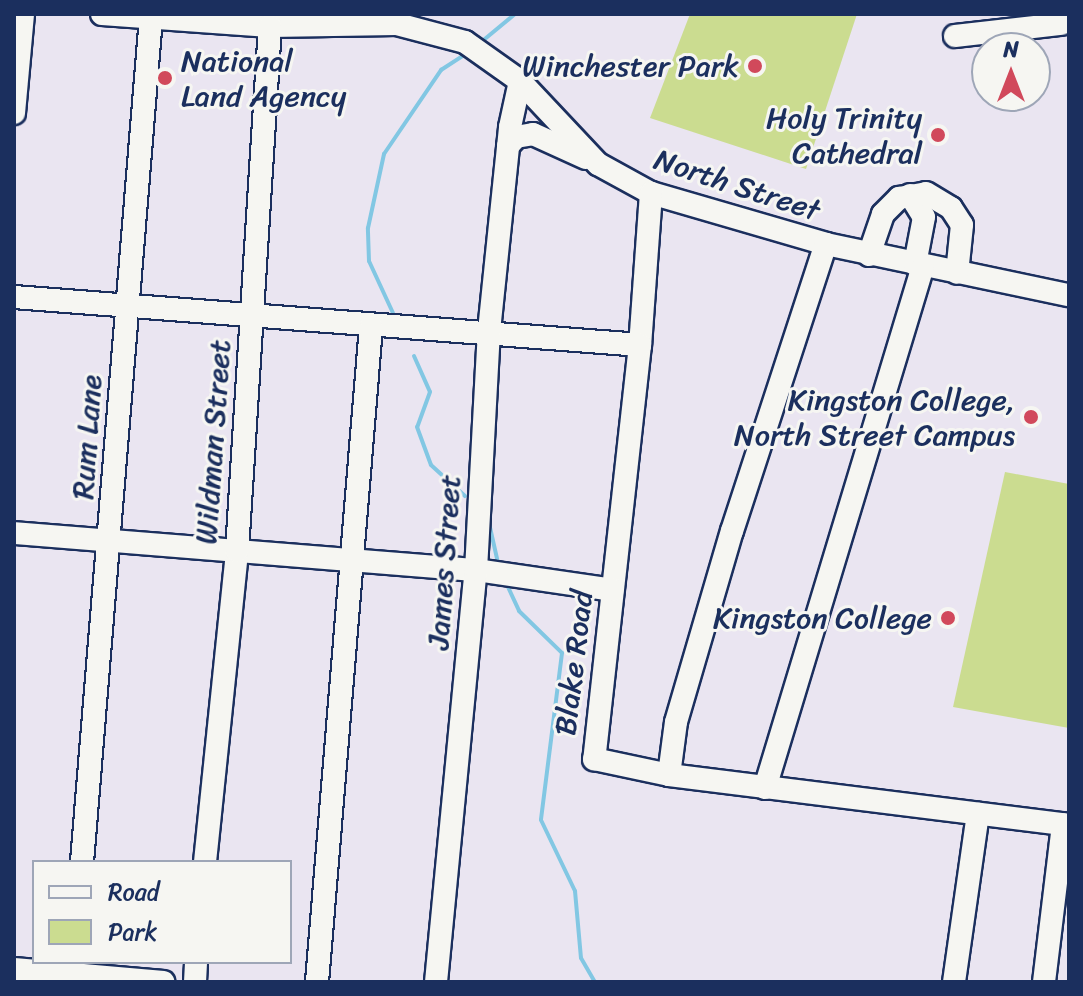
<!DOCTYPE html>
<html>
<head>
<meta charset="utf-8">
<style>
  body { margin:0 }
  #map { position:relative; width:1083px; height:996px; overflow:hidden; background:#eae5f1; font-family:Sriracha,sans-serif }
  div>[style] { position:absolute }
  .green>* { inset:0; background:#cbdc90 }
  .stream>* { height:4px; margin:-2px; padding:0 2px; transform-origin:2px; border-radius:2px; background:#82c7e3 }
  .roads { filter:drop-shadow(2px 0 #1b2f5e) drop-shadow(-2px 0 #1b2f5e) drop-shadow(0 2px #1b2f5e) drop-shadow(0 -2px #1b2f5e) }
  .minor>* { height:22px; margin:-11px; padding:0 11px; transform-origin:11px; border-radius:11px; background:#f6f6f2 }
  .dots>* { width:22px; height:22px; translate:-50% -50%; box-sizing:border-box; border:4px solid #f6f6f2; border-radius:50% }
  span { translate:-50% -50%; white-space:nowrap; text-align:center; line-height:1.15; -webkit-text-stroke:6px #f6f6f2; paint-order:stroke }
  .poi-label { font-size:30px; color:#1b2f5e }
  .left { translate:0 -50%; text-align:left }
  .right { translate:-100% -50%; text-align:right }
  .street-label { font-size:30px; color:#1b2f5e }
  .frame { position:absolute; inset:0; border:16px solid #1b2f5e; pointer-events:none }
  .legend { position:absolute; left:32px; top:860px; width:260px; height:104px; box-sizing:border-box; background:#f6f6f2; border:2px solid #9ea6b7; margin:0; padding:10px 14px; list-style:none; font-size:24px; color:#1b2f5e }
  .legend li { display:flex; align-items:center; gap:16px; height:40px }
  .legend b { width:40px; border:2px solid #9ea6b7 }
  .north { position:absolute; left:971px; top:32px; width:80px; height:80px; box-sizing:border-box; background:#f6f6f2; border:2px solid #9ea6b7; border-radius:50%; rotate:0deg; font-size:22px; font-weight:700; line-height:32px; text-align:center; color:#1b2f5e }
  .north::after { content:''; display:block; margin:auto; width:28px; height:36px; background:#d1495b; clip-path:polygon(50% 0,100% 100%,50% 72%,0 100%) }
</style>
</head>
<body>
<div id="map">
  <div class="green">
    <i style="clip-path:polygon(690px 14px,857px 14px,806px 169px,650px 118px)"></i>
    <i style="clip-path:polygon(1005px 472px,1069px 484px,1069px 728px,953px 707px)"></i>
  </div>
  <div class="stream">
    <i style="left:480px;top:43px;width:45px;rotate:-39.6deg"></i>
    <i style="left:393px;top:313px;width:57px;rotate:-114.8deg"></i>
    <i style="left:369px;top:261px;width:33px;rotate:-92deg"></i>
    <i style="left:368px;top:228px;width:76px;rotate:-77.8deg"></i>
    <i style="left:384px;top:154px;width:102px;rotate:-55.8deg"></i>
    <i style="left:441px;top:70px;width:31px;rotate:-33deg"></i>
    <i style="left:414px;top:356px;width:39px;rotate:66deg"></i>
    <i style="left:430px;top:392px;width:37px;rotate:110deg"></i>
    <i style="left:417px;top:427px;width:40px;rotate:69.8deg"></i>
    <i style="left:431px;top:465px;width:46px;rotate:42.4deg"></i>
    <i style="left:489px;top:523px;width:41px;rotate:77.3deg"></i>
    <i style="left:508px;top:587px;width:26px;rotate:65deg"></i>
    <i style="left:519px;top:611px;width:60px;rotate:44.3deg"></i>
    <i style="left:562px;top:653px;width:168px;rotate:97.2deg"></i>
    <i style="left:541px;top:820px;width:79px;rotate:64.4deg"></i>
    <i style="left:575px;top:891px;width:67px;rotate:84.9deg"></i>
    <i style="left:581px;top:958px;width:28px;rotate:60deg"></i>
  </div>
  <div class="roads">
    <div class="minor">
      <i style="left:102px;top:14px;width:168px;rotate:4.1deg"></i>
      <i style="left:270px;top:26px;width:127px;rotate:-0.9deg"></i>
      <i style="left:397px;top:24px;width:70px;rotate:14.8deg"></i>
      <i style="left:465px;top:42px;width:67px;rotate:35.3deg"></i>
      <i style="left:520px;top:81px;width:114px;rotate:46.8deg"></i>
      <i style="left:598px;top:164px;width:60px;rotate:28.7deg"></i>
      <i style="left:651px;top:193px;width:182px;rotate:16.2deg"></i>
      <i style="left:826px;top:244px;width:248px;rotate:11.9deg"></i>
      <i style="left:955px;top:36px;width:107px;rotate:-6.5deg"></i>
      <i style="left:14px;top:113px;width:99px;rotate:-84.8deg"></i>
      <i style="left:508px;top:146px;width:12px;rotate:-48deg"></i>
      <i style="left:516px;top:137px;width:17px;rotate:-10deg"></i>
      <i style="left:533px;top:134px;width:58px;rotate:24.4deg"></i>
      <i style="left:651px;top:193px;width:152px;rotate:94.1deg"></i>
      <i style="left:640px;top:345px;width:417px;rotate:96.3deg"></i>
      <i style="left:594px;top:759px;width:77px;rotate:12deg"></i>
      <i style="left:669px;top:775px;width:403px;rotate:7.1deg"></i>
      <i style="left:910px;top:195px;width:26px;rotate:58deg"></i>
      <i style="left:924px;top:217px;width:48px;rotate:100.8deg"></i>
      <i style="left:869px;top:255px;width:43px;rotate:-71.1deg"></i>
      <i style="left:883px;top:214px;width:23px;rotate:-45deg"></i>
      <i style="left:899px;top:198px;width:27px;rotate:-10deg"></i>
      <i style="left:926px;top:193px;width:29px;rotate:31deg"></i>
      <i style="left:951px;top:208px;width:20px;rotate:57deg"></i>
      <i style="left:962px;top:225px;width:48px;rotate:95.9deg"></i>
      <i style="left:14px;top:297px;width:628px;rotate:4.38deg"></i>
      <i style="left:14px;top:533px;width:463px;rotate:4.6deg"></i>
      <i style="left:476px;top:570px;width:138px;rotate:8.3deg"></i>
      <i style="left:669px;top:775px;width:53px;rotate:-82.5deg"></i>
      <i style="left:676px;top:722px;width:199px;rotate:-73.7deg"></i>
      <i style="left:732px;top:531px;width:302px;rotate:-71.9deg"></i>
      <i style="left:765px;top:788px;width:545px;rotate:-73.16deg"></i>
      <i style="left:82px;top:862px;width:848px;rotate:-85.33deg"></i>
      <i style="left:205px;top:862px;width:313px;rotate:-84.1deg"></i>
      <i style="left:237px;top:551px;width:526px;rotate:-86.4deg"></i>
      <i style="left:14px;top:969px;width:150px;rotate:5deg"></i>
      <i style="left:195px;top:982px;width:20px;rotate:-87deg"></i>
      <i style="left:317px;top:982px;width:658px;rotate:-85.29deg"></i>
      <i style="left:436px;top:982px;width:414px;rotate:-84.5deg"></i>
      <i style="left:476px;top:570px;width:239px;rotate:-86.9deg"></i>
      <i style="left:489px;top:331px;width:205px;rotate:-84.1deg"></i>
      <i style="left:510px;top:127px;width:47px;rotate:-77.7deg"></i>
      <i style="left:954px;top:982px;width:170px;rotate:-81.9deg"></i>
      <i style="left:1044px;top:982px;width:159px;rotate:-83.1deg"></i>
    </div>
  </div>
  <div class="dots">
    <i style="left:755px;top:66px;background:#d1495b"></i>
    <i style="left:165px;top:78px;background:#d1495b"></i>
    <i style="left:938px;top:135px;background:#d1495b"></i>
    <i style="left:1031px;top:417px;background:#d1495b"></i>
    <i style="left:948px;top:618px;background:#d1495b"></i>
  </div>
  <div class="poi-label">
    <span class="left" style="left:181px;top:78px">National<br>Land Agency</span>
    <span class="right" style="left:739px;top:66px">Winchester Park</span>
    <span class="right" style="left:922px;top:135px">Holy Trinity<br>Cathedral</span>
    <span class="right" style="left:1015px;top:417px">Kingston College,<br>North Street Campus</span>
    <span class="right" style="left:932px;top:618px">Kingston College</span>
  </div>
  <div class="street-label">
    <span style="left:737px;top:185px;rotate:18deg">North Street</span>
    <span style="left:87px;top:437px;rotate:-86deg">Rum Lane</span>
    <span style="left:213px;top:442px;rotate:-86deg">Wildman Street</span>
    <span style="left:444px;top:562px;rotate:-86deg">James Street</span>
    <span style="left:574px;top:663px;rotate:-83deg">Blake Road</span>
  </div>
  <div class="frame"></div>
  <ul class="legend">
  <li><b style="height:10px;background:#f6f6f2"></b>Road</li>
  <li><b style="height:22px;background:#cbdc90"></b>Park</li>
  </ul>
  <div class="north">N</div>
</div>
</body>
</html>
